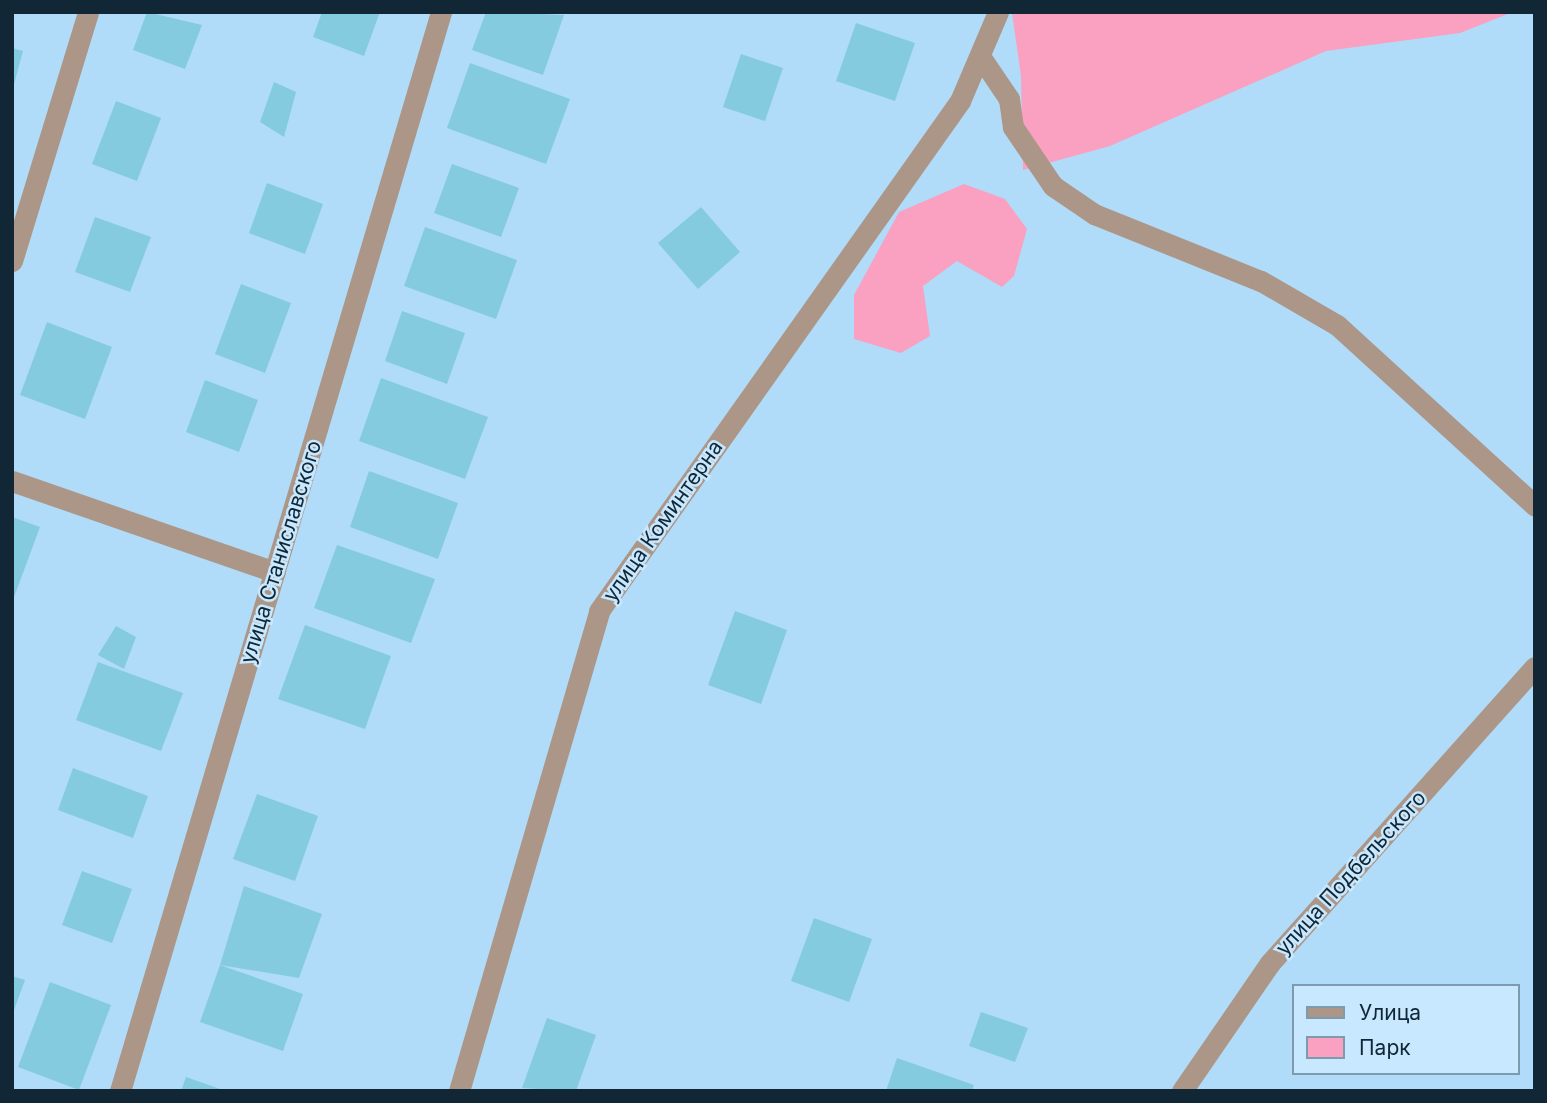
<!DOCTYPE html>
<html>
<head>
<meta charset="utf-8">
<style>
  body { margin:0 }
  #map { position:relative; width:1547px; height:1103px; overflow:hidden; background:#b0dcf9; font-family:Inter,sans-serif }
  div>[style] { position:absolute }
  .green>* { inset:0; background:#faa0c0 }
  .building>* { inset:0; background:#84cbdf }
  .minor>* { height:21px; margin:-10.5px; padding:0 10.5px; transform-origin:10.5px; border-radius:10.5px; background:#ac9687 }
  span { translate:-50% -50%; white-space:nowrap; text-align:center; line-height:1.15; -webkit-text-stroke:5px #c7e8fe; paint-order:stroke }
  .street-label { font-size:21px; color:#112735 }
  .frame { position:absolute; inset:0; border:14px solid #112735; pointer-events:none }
  .legend { position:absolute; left:1292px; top:984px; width:228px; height:91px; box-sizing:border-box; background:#c7e8fe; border:2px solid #7e9bae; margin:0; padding:9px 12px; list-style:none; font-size:21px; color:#112735 }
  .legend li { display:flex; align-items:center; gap:14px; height:35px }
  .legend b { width:35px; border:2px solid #7e9bae }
</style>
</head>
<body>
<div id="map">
  <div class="green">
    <i style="clip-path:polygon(1513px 12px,1460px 33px,1326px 51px,1110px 146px,1023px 170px,1021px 76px,1012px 13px)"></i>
    <i style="clip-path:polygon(964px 184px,1005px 199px,1027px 229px,1014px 276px,1002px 287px,957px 261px,923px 286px,930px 336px,901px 353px,854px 339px,854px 295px,899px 212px)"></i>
  </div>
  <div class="building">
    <i style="clip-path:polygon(147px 12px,202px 25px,185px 69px,133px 50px)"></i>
    <i style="clip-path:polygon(322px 12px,380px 12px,364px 56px,313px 37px)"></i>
    <i style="clip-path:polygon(486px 12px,564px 15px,543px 75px,472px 50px)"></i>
    <i style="clip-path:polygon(856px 23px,915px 43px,895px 101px,836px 81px)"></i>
    <i style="clip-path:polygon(12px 48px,23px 51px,13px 88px,12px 87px)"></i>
    <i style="clip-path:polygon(741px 54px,783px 68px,765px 121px,723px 107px)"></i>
    <i style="clip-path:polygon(470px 63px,570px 99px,546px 164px,447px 128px)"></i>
    <i style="clip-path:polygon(274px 82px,296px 92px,284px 137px,260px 122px)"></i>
    <i style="clip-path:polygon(116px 101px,161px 118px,137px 181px,92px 164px)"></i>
    <i style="clip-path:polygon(452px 164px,519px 188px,501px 237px,434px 213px)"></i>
    <i style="clip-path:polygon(267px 183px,323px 204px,305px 254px,249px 233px)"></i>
    <i style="clip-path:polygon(701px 207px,740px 252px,698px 289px,658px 243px)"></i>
    <i style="clip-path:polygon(95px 217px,151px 237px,130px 292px,75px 272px)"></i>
    <i style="clip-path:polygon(425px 227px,517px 260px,496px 319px,404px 286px)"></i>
    <i style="clip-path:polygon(241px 284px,291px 303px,265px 373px,215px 354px)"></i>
    <i style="clip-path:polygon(402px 311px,465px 333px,447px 384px,385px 361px)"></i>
    <i style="clip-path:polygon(47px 322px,112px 347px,85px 419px,20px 395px)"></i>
    <i style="clip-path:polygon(381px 378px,488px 417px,465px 479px,359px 441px)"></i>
    <i style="clip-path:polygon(205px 380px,258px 400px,239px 452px,186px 432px)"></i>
    <i style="clip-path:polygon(369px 471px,458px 503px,438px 559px,350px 527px)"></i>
    <i style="clip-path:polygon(12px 517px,40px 527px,13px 600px,12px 600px)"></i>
    <i style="clip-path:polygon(337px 545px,435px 579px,411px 643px,314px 608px)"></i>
    <i style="clip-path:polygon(735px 611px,787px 630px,761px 704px,708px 685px)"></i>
    <i style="clip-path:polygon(305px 625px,391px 656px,365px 729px,278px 699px)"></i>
    <i style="clip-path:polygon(116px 626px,136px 637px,124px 669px,98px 655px)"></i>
    <i style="clip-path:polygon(98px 662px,183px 693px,161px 751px,76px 720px)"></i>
    <i style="clip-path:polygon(73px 768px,148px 796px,133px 838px,58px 810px)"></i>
    <i style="clip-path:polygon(257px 794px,318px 816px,295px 881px,233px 859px)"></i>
    <i style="clip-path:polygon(82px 871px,132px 889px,112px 943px,62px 925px)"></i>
    <i style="clip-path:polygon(244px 886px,322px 914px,299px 978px,220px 965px)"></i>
    <i style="clip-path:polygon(814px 918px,872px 939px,849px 1002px,791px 981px)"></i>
    <i style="clip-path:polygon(220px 965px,303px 994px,283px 1051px,200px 1022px)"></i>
    <i style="clip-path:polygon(12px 976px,25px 980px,13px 1013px,12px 1013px)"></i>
    <i style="clip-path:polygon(50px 982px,111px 1005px,79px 1090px,18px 1067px)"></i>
    <i style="clip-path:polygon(981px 1012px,1028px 1028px,1015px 1062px,969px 1046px)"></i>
    <i style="clip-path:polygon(547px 1018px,596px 1035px,576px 1091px,522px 1088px)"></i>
    <i style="clip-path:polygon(897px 1058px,974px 1085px,972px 1091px,886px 1091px)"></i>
    <i style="clip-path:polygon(186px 1077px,223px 1090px,223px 1091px,181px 1091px)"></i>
  </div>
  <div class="minor">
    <i style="left:980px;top:56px;width:52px;rotate:56deg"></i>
    <i style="left:1009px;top:99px;width:28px;rotate:82deg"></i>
    <i style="left:1013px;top:127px;width:71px;rotate:55.9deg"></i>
    <i style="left:1053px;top:186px;width:50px;rotate:34.3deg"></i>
    <i style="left:1094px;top:214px;width:180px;rotate:21.9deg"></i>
    <i style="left:1261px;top:281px;width:88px;rotate:30.1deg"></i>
    <i style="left:1337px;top:325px;width:268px;rotate:42.4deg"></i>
    <i style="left:12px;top:261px;width:260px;rotate:-73deg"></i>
    <i style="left:12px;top:481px;width:278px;rotate:19.1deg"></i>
    <i style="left:120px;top:1091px;width:1126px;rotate:-73.43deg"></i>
    <i style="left:459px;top:1091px;width:500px;rotate:-73.7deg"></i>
    <i style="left:599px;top:611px;width:625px;rotate:-54.71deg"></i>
    <i style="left:960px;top:101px;width:97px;rotate:-66.9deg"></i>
    <i style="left:1182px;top:1091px;width:155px;rotate:-55.5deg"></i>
    <i style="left:1270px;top:963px;width:397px;rotate:-48.2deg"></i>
  </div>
  <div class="street-label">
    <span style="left:663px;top:521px;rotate:-55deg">улица Коминтерна</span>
    <span style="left:281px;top:552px;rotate:-73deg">улица Станиславского</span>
    <span style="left:1351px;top:873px;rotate:-48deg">улица Подбельского</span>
  </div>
  <div class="frame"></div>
  <ul class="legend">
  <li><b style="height:9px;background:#ac9687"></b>Улица</li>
  <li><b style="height:19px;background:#faa0c0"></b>Парк</li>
  </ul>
</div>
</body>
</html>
